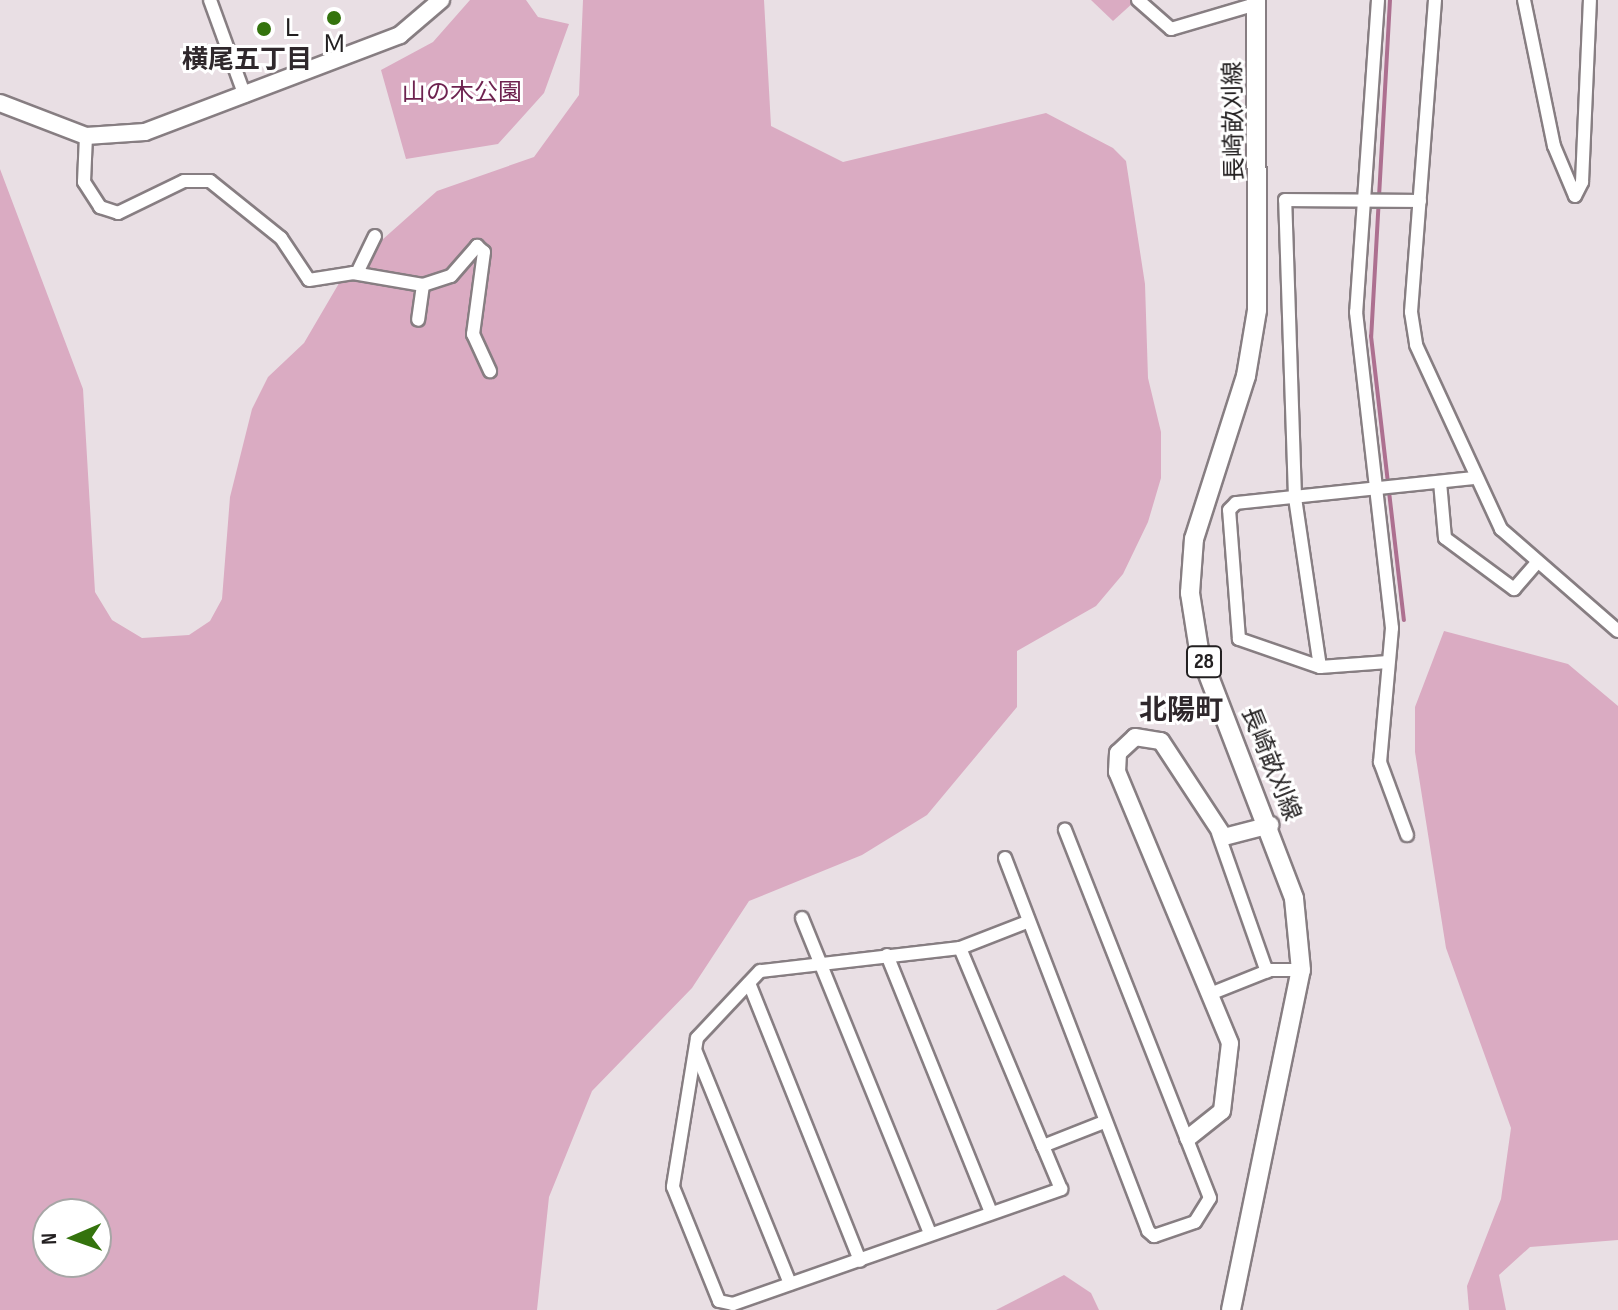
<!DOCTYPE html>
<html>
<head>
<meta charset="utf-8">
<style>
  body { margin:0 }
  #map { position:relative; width:1618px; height:1310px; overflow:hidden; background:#e9dfe4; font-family:"Sofia Sans Condensed","Noto Sans JP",sans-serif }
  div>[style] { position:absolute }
  .green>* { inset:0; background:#daabc2 }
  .stream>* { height:4px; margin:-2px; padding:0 2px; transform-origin:2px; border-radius:2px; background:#ad7090 }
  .roads { filter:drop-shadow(2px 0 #877e82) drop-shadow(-2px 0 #877e82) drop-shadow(0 2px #877e82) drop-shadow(0 -2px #877e82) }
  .street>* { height:12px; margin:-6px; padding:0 6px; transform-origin:6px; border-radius:6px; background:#fff }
  .secondary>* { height:16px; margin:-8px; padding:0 8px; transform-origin:8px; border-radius:8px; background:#fff }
  .primary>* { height:18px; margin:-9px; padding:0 9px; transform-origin:9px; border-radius:9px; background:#fff }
  .dots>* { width:22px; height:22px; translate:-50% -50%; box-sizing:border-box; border:4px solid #fff; border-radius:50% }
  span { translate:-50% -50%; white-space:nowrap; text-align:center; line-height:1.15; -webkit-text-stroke:6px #fff; paint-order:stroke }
  .shield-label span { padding:2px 6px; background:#fff; border:2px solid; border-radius:6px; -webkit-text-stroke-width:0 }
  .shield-label { font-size:22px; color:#232021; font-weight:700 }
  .poi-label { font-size:24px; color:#232021 }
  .left { translate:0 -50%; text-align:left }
  .park-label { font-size:24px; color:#6e2350 }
  .street-label { font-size:24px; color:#232021 }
  .neighbourhood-label { font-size:26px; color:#2f282c; font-weight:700 }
  .quarter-label { font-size:28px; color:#2f282c; font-weight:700 }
  .north { position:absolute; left:32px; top:1198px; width:80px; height:80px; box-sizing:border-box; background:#fff; border:2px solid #a7a6a6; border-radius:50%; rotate:268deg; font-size:22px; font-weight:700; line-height:32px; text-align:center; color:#232021 }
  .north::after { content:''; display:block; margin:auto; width:28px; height:36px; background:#34730d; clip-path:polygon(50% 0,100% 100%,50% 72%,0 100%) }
</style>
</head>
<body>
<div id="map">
  <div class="green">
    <i style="clip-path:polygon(470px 0,526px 0,538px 17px,569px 24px,544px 93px,498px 144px,406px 159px,381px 70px,433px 42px)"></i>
    <i style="clip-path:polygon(evenodd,583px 0,764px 0,771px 126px,843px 162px,1046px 113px,1113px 148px,1126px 161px,1145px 284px,1148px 378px,1161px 432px,1161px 478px,1148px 522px,1123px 574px,1096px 606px,1017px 651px,1017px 707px,927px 815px,862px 855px,749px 901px,692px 988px,592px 1091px,549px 1197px,537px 1310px,0 1310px,0 169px,83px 389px,95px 592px,112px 620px,142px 638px,189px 635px,210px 621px,222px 599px,230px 497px,252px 409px,268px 377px,304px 343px,345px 273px,437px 191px,534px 157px,579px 95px,583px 0,48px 1214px,96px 1214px,96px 1262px,48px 1262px,48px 1214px)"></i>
    <i style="clip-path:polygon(1091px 0,1131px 0,1134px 2px,1113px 21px)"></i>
    <i style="clip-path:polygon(1444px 631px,1568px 664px,1618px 706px,1618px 1240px,1530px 1247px,1499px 1275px,1506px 1310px,1469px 1310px,1467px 1286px,1501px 1199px,1511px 1128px,1446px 948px,1415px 752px,1415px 707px)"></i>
    <i style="clip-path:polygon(1064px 1275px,1091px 1293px,1099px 1310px,996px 1310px)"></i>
  </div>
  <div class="stream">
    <i style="left:1390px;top:0;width:337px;rotate:93.2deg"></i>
    <i style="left:1371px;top:336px;width:286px;rotate:83.4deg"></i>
  </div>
  <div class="roads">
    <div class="street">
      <i style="left:210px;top:0;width:102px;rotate:70deg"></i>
      <i style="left:1138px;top:0;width:44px;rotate:41.3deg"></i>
      <i style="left:1171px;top:29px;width:89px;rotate:-16.4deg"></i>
      <i style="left:1378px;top:0;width:313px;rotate:94deg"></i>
      <i style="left:1356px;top:312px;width:318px;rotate:83.5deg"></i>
      <i style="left:1392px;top:628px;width:135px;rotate:95.1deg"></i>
      <i style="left:1380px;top:762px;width:78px;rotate:69.7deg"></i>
      <i style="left:1435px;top:0;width:313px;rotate:94.4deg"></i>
      <i style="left:1411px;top:312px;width:33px;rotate:81deg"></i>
      <i style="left:1416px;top:345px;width:203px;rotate:65.2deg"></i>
      <i style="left:1501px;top:529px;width:155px;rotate:41.1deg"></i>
      <i style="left:1524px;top:0;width:149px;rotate:78.4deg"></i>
      <i style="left:1554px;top:146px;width:54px;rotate:67.2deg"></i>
      <i style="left:1575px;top:196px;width:16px;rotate:-63deg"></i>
      <i style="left:1582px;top:182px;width:182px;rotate:-87.5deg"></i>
      <i style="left:86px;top:136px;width:46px;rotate:92.5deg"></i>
      <i style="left:84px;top:182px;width:30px;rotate:57deg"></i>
      <i style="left:100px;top:207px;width:19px;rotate:18deg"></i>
      <i style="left:118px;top:213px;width:73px;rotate:-25.9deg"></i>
      <i style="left:184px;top:181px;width:26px"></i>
      <i style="left:210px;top:181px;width:91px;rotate:38.8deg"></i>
      <i style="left:281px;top:238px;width:50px;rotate:56.3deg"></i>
      <i style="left:309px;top:280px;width:45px;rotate:-9deg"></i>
      <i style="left:353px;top:273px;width:71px;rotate:9.7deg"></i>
      <i style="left:423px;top:285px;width:35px;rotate:98deg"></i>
      <i style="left:357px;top:273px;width:41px;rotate:-64.1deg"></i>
      <i style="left:423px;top:285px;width:29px;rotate:-18deg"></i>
      <i style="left:451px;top:276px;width:40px;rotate:-49deg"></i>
      <i style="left:477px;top:246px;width:9px;rotate:41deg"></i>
      <i style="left:484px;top:252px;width:83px;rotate:97.6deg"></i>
      <i style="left:473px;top:334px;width:41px;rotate:65.3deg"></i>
      <i style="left:1440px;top:482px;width:56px;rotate:84.9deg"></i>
      <i style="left:1445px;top:538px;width:86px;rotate:36.5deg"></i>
      <i style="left:1514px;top:589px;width:33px;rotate:-49deg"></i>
      <i style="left:1388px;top:662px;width:68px;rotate:175.8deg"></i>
      <i style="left:1320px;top:667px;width:86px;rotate:-160.9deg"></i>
      <i style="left:1239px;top:639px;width:129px;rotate:-94.4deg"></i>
      <i style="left:1229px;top:510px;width:10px;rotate:-45deg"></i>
      <i style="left:1236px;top:503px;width:238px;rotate:-6deg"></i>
      <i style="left:1320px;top:667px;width:172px;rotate:-98.4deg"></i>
      <i style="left:1295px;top:497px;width:297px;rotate:-91.9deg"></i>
      <i style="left:1285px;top:200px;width:135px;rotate:0.4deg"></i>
      <i style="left:1218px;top:833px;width:147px;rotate:70.6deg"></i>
      <i style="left:1005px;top:858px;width:399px;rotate:69deg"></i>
      <i style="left:1148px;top:1231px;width:8px;rotate:40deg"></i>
      <i style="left:1154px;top:1236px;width:43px;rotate:-18.9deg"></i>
      <i style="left:1195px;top:1222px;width:28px;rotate:-58deg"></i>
      <i style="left:1210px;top:1198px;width:396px;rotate:-111.5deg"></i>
      <i style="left:802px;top:918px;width:341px;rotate:67.9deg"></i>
      <i style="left:1027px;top:922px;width:72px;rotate:158.8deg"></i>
      <i style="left:960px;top:948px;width:201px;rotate:173.4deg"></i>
      <i style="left:760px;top:971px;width:92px;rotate:133.2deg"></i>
      <i style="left:697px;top:1038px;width:151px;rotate:99.2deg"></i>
      <i style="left:673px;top:1187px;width:123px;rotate:68deg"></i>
      <i style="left:719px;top:1301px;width:14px;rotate:12deg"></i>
      <i style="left:733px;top:1304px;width:348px;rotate:-19.3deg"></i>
      <i style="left:1061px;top:1189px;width:47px;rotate:-112.7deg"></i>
      <i style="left:1043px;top:1146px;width:66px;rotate:-21.5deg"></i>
      <i style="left:960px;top:948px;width:215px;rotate:67.3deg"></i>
      <i style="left:887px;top:955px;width:278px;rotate:68deg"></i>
      <i style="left:749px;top:983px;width:299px;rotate:68.2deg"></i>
      <i style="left:1210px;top:994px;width:65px;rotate:-21.8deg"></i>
      <i style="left:1270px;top:970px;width:31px"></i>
      <i style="left:696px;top:1052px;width:250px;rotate:67.9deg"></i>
    </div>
    <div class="secondary">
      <i style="left:0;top:103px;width:92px;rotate:21deg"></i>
      <i style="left:86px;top:136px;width:59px;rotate:-3.9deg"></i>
      <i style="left:145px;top:132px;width:273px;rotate:-20.8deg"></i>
      <i style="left:400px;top:35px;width:54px;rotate:-40.5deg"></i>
      <i style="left:1188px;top:1138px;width:43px;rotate:-38.5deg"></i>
      <i style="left:1222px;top:1111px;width:68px;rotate:-83.3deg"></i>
      <i style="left:1230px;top:1043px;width:294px;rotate:-112.6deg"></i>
      <i style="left:1117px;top:772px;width:19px;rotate:-87deg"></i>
      <i style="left:1118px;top:753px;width:23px;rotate:-43deg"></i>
      <i style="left:1135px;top:737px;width:26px;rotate:9deg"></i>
      <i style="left:1161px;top:741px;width:115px;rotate:56.7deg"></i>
      <i style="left:1224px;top:837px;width:48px;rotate:-14.6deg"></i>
    </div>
    <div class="primary">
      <i style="left:1231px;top:1310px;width:347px;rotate:-78.4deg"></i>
      <i style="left:1301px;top:970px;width:72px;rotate:-95.6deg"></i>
      <i style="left:1294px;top:898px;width:266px;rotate:-111deg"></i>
      <i style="left:1199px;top:650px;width:58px;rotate:-99deg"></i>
      <i style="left:1190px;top:593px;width:54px;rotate:-85.8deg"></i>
      <i style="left:1194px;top:539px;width:171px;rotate:-72.3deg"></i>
      <i style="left:1246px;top:376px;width:67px;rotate:-80.5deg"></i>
      <i style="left:1257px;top:310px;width:310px;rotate:-90.2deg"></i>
    </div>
  </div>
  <div class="dots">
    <i style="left:334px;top:18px;background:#34730d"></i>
    <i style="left:264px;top:29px;background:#34730d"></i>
  </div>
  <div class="shield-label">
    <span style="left:1204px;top:662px">28</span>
  </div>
  <div class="poi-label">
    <span class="left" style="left:280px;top:29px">Ｌ</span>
    <span style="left:334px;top:45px">Ｍ</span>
  </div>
  <div class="park-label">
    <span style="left:462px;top:93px">山の木公園</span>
  </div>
  <div class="street-label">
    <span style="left:1234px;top:121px;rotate:-91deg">長崎畝刈線</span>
    <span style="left:1271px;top:764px;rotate:68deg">長崎畝刈線</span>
  </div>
  <div class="neighbourhood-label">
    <span style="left:247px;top:61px">横尾五丁目</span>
  </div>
  <div class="quarter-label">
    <span style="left:1181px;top:711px">北陽町</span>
  </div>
  <div class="north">N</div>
</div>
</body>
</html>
